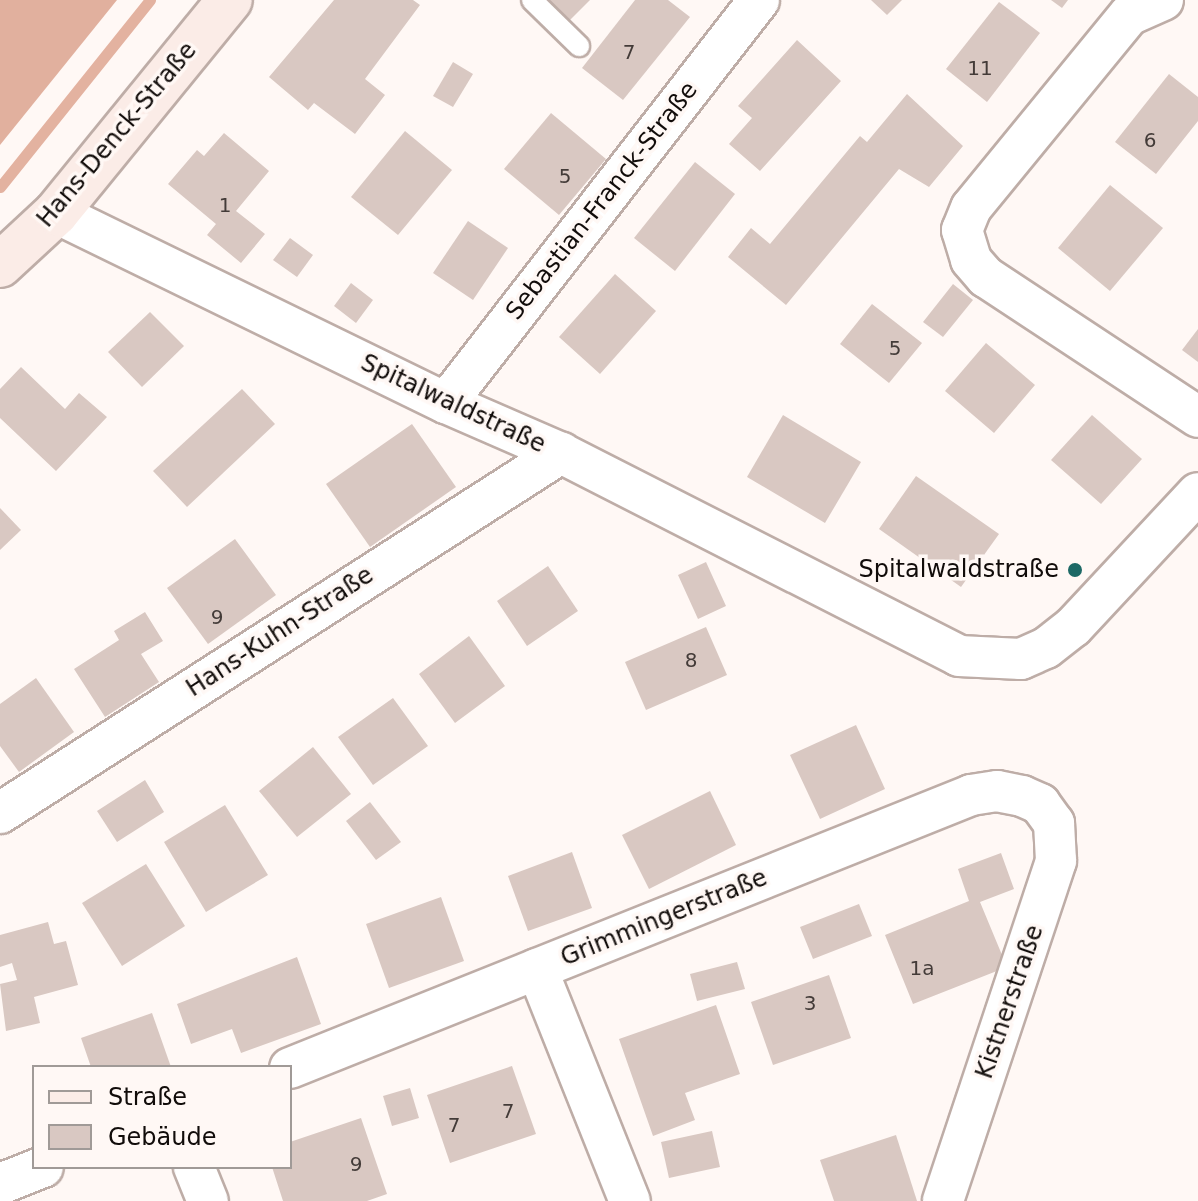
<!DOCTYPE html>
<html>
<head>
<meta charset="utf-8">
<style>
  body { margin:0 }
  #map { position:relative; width:1198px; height:1201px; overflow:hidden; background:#fff8f5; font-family:"DejaVu Sans",sans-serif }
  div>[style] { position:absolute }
  .forest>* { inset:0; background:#e1b09e }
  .stream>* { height:11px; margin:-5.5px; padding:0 5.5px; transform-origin:5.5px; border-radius:5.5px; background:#e3b2a0 }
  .building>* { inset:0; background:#d9c8c2 }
  .roads { filter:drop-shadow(2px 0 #beada7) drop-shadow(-2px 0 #beada7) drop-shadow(0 2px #beada7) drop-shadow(0 -2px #beada7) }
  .lane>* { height:20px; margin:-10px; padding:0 10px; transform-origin:10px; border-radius:10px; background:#fff }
  .street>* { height:40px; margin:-20px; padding:0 20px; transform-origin:20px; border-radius:20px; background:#fff }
  .secondary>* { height:44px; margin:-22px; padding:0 22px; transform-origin:22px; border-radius:22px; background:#fbece7 }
  .dots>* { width:22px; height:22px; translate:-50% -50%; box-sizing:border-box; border:4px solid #fff8f5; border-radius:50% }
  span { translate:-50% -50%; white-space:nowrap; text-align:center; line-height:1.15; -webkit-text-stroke:7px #fff8f5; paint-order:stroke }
  .number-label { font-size:20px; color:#433b38 }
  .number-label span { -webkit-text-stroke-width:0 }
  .street-label { font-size:24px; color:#110c0a }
  .poi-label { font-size:24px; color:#110c0a }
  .right { translate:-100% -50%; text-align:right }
  .legend { position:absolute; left:32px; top:1065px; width:260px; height:104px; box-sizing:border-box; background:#fff8f5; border:2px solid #a09a97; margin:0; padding:10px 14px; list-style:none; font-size:24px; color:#110c0a }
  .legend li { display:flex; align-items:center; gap:16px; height:40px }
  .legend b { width:40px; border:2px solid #a09a97 }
</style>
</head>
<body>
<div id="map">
  <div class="forest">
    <i style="clip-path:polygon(0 0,117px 0,0 145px)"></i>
  </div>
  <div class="stream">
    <i style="left:0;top:187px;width:240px;rotate:-51.3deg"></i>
  </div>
  <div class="building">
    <i style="clip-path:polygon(334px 0,413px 0,420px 5px,365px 79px,385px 95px,355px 134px,314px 103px,308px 110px,269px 77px)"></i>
    <i style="clip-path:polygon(545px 0,590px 0,568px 22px)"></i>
    <i style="clip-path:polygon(635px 0,668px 0,690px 17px,623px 100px,582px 68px)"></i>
    <i style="clip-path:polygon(871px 0,902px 0,887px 15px)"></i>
    <i style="clip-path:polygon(1051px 0,1068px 0,1062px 8px)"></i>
    <i style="clip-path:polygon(999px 2px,1040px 33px,987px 102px,946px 69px)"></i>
    <i style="clip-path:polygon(797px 40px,841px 81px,760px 171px,729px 144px,752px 118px,738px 106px)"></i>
    <i style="clip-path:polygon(453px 62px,473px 74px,453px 107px,433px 96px)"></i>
    <i style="clip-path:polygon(1169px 74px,1198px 97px,1198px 121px,1156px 174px,1115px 142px)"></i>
    <i style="clip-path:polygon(907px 94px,963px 146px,929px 187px,899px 169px,786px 305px,728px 257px,751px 228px,770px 244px,860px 136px,867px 142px)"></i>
    <i style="clip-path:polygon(551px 113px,606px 159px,559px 215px,504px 169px)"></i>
    <i style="clip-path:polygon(405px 131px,452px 170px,398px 235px,351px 197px)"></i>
    <i style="clip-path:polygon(224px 133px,269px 171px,236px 211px,265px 234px,241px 263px,207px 235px,216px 224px,168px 184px,197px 150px,204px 156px)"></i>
    <i style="clip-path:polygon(695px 162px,735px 194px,675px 271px,634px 238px)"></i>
    <i style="clip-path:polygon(1110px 185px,1163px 228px,1110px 291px,1058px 248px)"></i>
    <i style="clip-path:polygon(468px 221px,508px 248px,473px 300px,433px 273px)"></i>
    <i style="clip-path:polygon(290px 238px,313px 255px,297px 277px,273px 260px)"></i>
    <i style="clip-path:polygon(615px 274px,656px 311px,600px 374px,559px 337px)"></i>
    <i style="clip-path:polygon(351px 283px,373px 300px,356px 323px,334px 306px)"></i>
    <i style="clip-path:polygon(953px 284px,973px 300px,943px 337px,923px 322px)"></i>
    <i style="clip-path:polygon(872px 304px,922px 343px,889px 383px,840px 344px)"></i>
    <i style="clip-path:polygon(150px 312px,184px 346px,142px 387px,108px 352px)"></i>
    <i style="clip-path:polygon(1198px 329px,1198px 362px,1182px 350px)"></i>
    <i style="clip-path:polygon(986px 343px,1035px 385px,994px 433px,945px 391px)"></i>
    <i style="clip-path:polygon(21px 367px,65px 409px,79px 393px,107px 417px,56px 471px,0 418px,0 389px)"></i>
    <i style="clip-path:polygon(242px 389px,275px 424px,187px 507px,153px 471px)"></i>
    <i style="clip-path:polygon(783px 415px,861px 462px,825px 523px,747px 477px)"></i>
    <i style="clip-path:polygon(1092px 415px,1142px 459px,1101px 504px,1051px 460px)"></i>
    <i style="clip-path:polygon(412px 424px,456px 487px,370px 547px,326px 484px)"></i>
    <i style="clip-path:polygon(916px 476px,999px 534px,961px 587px,879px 529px)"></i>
    <i style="clip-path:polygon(0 508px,21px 530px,0 550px)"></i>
    <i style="clip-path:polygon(235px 539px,276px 595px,208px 644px,167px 588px)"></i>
    <i style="clip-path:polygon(706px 562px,726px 606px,698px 619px,678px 575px)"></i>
    <i style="clip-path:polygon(548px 566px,578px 611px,527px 646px,497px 601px)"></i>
    <i style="clip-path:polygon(145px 612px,163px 641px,141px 654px,159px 682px,105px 717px,74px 669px,119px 640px,114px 631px)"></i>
    <i style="clip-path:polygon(706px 627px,727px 675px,646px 710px,625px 662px)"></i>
    <i style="clip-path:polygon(469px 636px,505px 686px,455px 723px,419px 674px)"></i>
    <i style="clip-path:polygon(36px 678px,74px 732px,19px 772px,0 746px,0 704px)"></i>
    <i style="clip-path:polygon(393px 698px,428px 746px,373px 785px,338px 737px)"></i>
    <i style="clip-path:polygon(856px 725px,885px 789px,820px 819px,790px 755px)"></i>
    <i style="clip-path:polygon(313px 747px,351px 794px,297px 837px,259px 791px)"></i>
    <i style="clip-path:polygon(145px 780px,164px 812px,117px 842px,97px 811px)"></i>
    <i style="clip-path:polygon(710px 791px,736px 845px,649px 889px,622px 835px)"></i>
    <i style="clip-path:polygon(370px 802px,401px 842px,376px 860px,346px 821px)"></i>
    <i style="clip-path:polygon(225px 805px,268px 875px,206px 912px,164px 842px)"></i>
    <i style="clip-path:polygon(572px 852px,592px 908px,528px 931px,508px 876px)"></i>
    <i style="clip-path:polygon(1001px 853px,1014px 889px,980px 902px,1007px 967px,913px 1004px,885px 935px,969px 901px,958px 869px)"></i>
    <i style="clip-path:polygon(146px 864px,185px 926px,122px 966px,82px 903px)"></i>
    <i style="clip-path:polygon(441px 897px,464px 961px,389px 988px,366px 924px)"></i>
    <i style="clip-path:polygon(859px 904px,872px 936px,813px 959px,800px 927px)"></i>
    <i style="clip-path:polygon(48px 922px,54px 944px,66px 941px,78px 985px,34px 997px,40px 1023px,6px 1031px,0 984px,17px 980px,12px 963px,0 967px,0 935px)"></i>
    <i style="clip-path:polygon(297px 957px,321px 1024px,241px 1053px,232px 1029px,191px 1044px,177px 1004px)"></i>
    <i style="clip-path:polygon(737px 962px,745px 989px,697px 1001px,690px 974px)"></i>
    <i style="clip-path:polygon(829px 975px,851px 1038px,773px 1065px,751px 1002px)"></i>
    <i style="clip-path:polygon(716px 1005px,740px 1074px,685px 1093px,695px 1120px,653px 1136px,619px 1039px)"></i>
    <i style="clip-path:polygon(152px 1013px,171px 1067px,91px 1067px,81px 1038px)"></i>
    <i style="clip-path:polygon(512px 1066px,536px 1134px,450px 1163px,427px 1095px)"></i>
    <i style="clip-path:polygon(410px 1088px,419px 1118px,392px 1126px,383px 1096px)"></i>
    <i style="clip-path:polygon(361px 1118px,387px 1194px,367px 1201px,283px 1201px,272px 1167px,290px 1167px,290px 1142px)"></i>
    <i style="clip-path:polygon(712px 1131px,720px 1167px,669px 1178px,661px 1142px)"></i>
    <i style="clip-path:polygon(896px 1135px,917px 1201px,834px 1201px,820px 1160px)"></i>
  </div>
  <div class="roads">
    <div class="lane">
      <i style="left:532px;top:0;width:66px;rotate:44.4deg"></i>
    </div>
    <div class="street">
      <i style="left:1163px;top:0;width:37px;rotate:156deg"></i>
      <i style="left:1129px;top:15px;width:249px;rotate:129.3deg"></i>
      <i style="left:971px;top:208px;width:24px;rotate:112deg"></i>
      <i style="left:962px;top:230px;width:31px;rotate:73deg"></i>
      <i style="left:971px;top:260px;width:23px;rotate:49deg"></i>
      <i style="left:986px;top:277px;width:254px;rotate:33.4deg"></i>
      <i style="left:56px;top:213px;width:434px;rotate:26deg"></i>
      <i style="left:446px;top:403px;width:125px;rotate:23.5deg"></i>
      <i style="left:561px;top:453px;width:447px;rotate:27deg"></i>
      <i style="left:959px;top:656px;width:62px;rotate:2.8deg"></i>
      <i style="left:1021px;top:659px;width:27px;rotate:-24deg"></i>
      <i style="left:1046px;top:648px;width:34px;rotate:-38deg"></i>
      <i style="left:1073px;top:627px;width:183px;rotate:-47deg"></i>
      <i style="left:446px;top:403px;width:510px;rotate:-52.16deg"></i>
      <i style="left:0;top:813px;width:667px;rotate:-32.69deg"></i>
      <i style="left:537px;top:969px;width:250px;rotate:68.2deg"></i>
      <i style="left:290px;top:1068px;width:734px;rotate:-21.84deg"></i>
      <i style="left:971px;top:795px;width:26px;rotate:-9deg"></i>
      <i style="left:997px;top:791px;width:25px;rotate:11deg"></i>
      <i style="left:1022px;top:796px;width:20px;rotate:24deg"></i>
      <i style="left:1040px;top:804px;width:24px;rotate:54deg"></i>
      <i style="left:1054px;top:823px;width:38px;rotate:87deg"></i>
      <i style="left:1056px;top:861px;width:358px;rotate:108.4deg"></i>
      <i style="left:194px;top:1167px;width:37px;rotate:68deg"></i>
      <i style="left:0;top:1184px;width:46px;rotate:-21.6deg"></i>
    </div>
    <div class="secondary">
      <i style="left:0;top:265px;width:76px;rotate:-42.9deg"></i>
      <i style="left:56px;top:213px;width:275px;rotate:-50.8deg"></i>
    </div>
  </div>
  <div class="dots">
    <i style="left:1075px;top:570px;background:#1d6966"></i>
  </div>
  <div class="number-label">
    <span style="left:629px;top:52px">7</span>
    <span style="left:980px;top:68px">11</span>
    <span style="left:1150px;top:140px">6</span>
    <span style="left:565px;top:176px">5</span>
    <span style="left:225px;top:205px">1</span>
    <span style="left:895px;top:348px">5</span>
    <span style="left:217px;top:617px">9</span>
    <span style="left:691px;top:660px">8</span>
    <span style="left:922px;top:968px">1a</span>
    <span style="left:810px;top:1003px">3</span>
    <span style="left:508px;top:1111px">7</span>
    <span style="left:454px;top:1125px">7</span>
    <span style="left:356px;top:1164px">9</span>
  </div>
  <div class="street-label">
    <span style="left:117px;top:135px;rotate:-50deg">Hans-Denck-Straße</span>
    <span style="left:602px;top:201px;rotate:-52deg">Sebastian-Franck-Straße</span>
    <span style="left:453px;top:404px;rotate:25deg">Spitalwaldstraße</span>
    <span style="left:280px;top:632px;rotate:-33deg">Hans-Kuhn-Straße</span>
    <span style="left:664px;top:918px;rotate:-22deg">Grimmingerstraße</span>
    <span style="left:1010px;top:1002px;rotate:-71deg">Kistnerstraße</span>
  </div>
  <div class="poi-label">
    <span class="right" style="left:1059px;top:570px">Spitalwaldstraße</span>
  </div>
  <ul class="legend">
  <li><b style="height:10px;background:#fbece7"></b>Straße</li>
  <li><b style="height:22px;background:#d9c8c2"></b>Gebäude</li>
  </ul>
</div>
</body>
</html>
